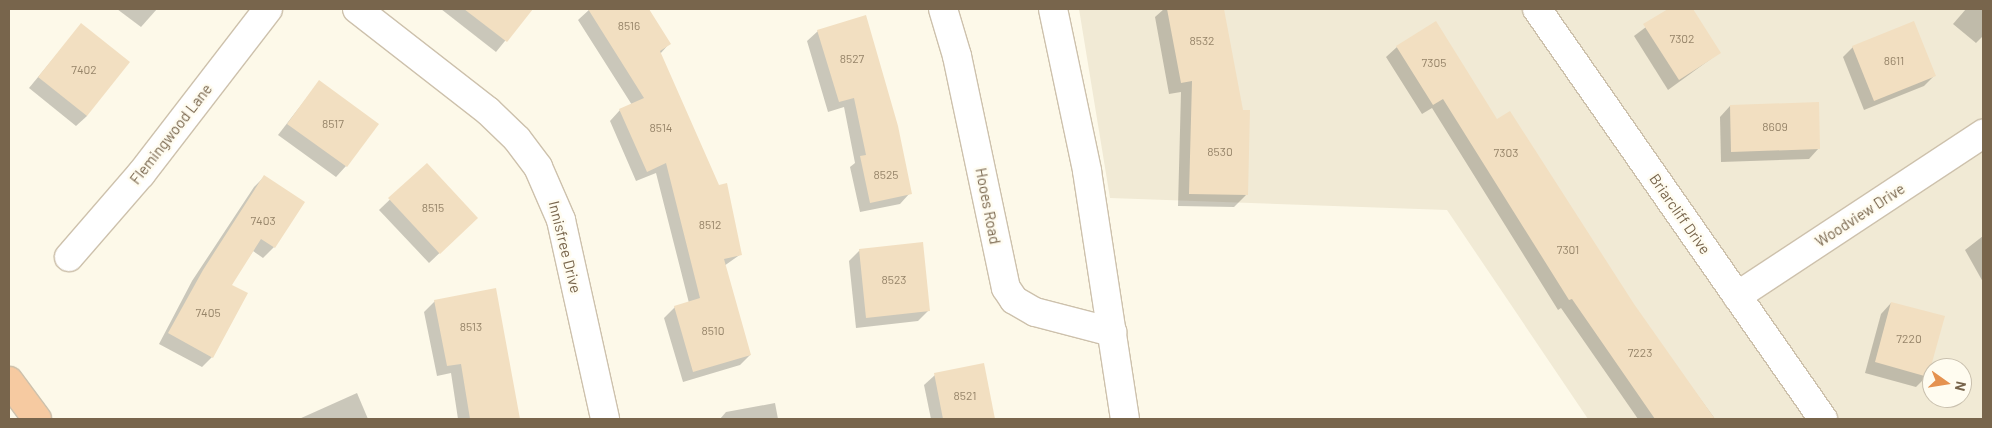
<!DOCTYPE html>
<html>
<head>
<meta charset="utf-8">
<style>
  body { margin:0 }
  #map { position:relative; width:1992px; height:428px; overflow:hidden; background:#fdf9e9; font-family:Barlow,sans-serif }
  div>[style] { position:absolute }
  .residential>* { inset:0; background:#f1ead5 }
  .shadow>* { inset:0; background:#0003 }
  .building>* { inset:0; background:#f2dfc1 }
  .roads { filter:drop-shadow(1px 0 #cdc1ac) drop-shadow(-1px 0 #cdc1ac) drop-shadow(0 1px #cdc1ac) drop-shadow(0 -1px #cdc1ac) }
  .minor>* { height:28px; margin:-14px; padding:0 14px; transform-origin:14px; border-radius:14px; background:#fff }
  .highway>* { height:28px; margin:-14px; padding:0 14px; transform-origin:14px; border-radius:14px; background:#f6caa1 }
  span { translate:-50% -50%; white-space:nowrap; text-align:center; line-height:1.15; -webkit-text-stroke:5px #fffcf0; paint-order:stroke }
  .number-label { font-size:12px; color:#968469 }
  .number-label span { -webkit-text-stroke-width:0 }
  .street-label { font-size:15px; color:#78654c }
  .frame { position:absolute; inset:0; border:10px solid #78654c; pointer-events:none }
  .north { position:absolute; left:1922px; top:358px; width:50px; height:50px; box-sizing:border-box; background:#fffcf0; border:1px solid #c9c0ae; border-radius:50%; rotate:103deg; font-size:14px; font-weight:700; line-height:20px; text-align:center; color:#78654c }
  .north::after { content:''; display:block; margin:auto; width:18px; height:22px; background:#e59250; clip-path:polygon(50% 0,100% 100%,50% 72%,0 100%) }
</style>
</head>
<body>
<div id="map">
  <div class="residential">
    <i style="clip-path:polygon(evenodd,1079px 9px,1983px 9px,1983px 419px,1588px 419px,1447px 210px,1110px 198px,1079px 9px,1932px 368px,1962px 368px,1962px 398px,1932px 398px,1932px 368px)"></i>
  </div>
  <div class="shadow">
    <i style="clip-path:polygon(117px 9px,157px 9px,141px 27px)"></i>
    <i style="clip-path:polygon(441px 9px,531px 9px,496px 52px)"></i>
    <i style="clip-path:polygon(590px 9px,647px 9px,669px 44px,660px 54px,741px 254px,724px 266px,750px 355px,740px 365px,683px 382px,664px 318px,675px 307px,689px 303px,656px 173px,636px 181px,610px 121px,620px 110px,632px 105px,578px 20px)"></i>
    <i style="clip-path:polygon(1164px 9px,1223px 9px,1242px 112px,1246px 195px,1234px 207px,1178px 206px,1181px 92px,1169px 94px,1155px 17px)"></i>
    <i style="clip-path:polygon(1670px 9px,1691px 9px,1719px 53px,1668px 90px,1634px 36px)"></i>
    <i style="clip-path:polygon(1966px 9px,1983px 9px,1983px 36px,1976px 43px,1953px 24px)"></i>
    <i style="clip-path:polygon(81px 25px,87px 116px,76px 126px,29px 88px)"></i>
    <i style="clip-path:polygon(818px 31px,910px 193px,900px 204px,860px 212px,850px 167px,855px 163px,844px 107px,828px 112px,807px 41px)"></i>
    <i style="clip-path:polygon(1397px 47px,1497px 121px,1715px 419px,1638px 419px,1561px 308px,1558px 310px,1432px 108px,1422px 114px,1386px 57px)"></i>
    <i style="clip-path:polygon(1853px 47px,1934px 76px,1924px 86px,1864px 110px,1843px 57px)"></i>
    <i style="clip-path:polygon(319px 82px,346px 166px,336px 177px,278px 135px)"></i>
    <i style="clip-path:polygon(1730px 106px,1819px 148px,1809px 159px,1721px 162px,1720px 117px)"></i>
    <i style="clip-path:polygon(427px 164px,466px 228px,429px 263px,379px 210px)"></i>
    <i style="clip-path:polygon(264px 177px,303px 202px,274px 247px,263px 258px,253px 251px,230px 285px,212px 357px,202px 367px,159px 344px,192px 281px,254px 187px)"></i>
    <i style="clip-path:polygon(1983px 236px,1983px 282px,1965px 250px)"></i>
    <i style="clip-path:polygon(860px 250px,928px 311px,918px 321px,856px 328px,849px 261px)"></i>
    <i style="clip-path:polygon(495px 289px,519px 419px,458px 419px,451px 373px,437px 376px,424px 312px,435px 301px)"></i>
    <i style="clip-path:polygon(1891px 303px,1927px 376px,1916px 387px,1865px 373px,1881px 314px)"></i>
    <i style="clip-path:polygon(983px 365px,994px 419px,931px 419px,924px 385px,935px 375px)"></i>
    <i style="clip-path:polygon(357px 393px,368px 419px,299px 419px)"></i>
    <i style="clip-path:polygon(775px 403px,778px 419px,720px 419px,726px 412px)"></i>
  </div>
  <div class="building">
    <i style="clip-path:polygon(464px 9px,533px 9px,507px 42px)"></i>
    <i style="clip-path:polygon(588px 9px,649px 9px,671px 44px,660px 51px,719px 185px,727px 183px,742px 255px,724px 259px,751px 355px,693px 372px,674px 306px,700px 298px,666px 163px,647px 172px,619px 109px,644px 98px)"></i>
    <i style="clip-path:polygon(1167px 9px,1224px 9px,1243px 110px,1250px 110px,1248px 195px,1189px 194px,1192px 81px,1181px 83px)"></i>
    <i style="clip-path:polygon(1668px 9px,1693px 9px,1721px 53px,1679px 80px,1643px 24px)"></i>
    <i style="clip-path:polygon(866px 15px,898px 126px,912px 194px,870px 203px,860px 156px,866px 155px,854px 98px,839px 102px,817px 30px)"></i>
    <i style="clip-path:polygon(1436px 21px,1497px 119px,1510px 111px,1634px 304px,1715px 419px,1655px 419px,1572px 299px,1569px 300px,1443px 99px,1433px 105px,1396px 46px)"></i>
    <i style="clip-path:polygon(1914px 21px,1936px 76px,1874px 101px,1852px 46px)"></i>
    <i style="clip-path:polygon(81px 23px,130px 62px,87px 116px,38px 77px)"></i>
    <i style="clip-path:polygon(319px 80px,379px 124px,347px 167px,287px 124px)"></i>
    <i style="clip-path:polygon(1819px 102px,1820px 149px,1731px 152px,1730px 105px)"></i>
    <i style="clip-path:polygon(427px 163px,478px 218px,440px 254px,388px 198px)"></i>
    <i style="clip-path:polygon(264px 175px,305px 202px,275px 248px,261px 239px,232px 285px,248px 293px,213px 358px,168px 333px,203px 270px)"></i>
    <i style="clip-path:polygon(923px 242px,930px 311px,866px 318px,859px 249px)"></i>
    <i style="clip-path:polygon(496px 288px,520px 419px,470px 419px,461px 364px,447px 366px,434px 300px)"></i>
    <i style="clip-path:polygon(1891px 302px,1945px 316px,1928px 377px,1875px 362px)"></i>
    <i style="clip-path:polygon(984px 363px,995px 419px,943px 419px,934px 373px)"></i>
  </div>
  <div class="roads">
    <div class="minor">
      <i style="left:357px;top:9px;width:166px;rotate:37.9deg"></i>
      <i style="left:488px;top:111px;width:40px;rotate:44deg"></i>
      <i style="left:517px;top:139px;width:35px;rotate:53deg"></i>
      <i style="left:538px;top:167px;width:58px;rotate:66.5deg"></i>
      <i style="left:561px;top:220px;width:204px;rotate:77.5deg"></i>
      <i style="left:943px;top:9px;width:49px;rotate:73.4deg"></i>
      <i style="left:957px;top:56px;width:237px;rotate:78.1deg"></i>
      <i style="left:1006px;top:288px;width:14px;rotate:56deg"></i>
      <i style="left:1014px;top:300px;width:24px;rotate:30deg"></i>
      <i style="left:1035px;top:312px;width:80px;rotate:14.6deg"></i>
      <i style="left:1053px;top:9px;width:166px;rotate:78.1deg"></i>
      <i style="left:1087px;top:171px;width:251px;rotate:81.3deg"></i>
      <i style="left:1537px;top:9px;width:500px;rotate:55.1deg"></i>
      <i style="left:69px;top:257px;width:110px;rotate:-49.1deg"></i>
      <i style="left:141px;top:174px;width:208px;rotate:-52.4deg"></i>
      <i style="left:1737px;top:296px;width:295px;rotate:-33.4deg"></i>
    </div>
    <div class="highway">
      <i style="left:9px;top:381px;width:47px;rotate:53.6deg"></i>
    </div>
  </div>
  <div class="number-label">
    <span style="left:629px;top:26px">8516</span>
    <span style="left:1682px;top:39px">7302</span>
    <span style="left:1202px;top:41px">8532</span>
    <span style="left:852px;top:59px">8527</span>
    <span style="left:1894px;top:61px">8611</span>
    <span style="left:1434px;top:63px">7305</span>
    <span style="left:84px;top:70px">7402</span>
    <span style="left:333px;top:124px">8517</span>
    <span style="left:1775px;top:127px">8609</span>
    <span style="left:661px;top:128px">8514</span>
    <span style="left:1220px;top:152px">8530</span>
    <span style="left:1506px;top:153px">7303</span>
    <span style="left:886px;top:175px">8525</span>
    <span style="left:433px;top:208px">8515</span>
    <span style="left:263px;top:221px">7403</span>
    <span style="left:710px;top:225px">8512</span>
    <span style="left:1568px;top:250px">7301</span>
    <span style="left:894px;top:280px">8523</span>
    <span style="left:208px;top:313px">7405</span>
    <span style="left:471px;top:327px">8513</span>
    <span style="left:713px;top:331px">8510</span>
    <span style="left:1909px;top:339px">7220</span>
    <span style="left:1640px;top:353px">7223</span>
    <span style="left:965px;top:396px">8521</span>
  </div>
  <div class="street-label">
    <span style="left:171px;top:134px;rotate:-52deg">Flemingwood Lane</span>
    <span style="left:988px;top:206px;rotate:79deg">Hooes Road</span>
    <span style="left:1680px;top:214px;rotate:55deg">Briarcliff Drive</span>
    <span style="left:1860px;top:215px;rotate:-33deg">Woodview Drive</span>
    <span style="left:565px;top:247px;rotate:76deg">Innisfree Drive</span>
  </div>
  <div class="frame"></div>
  <div class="north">N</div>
</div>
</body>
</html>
